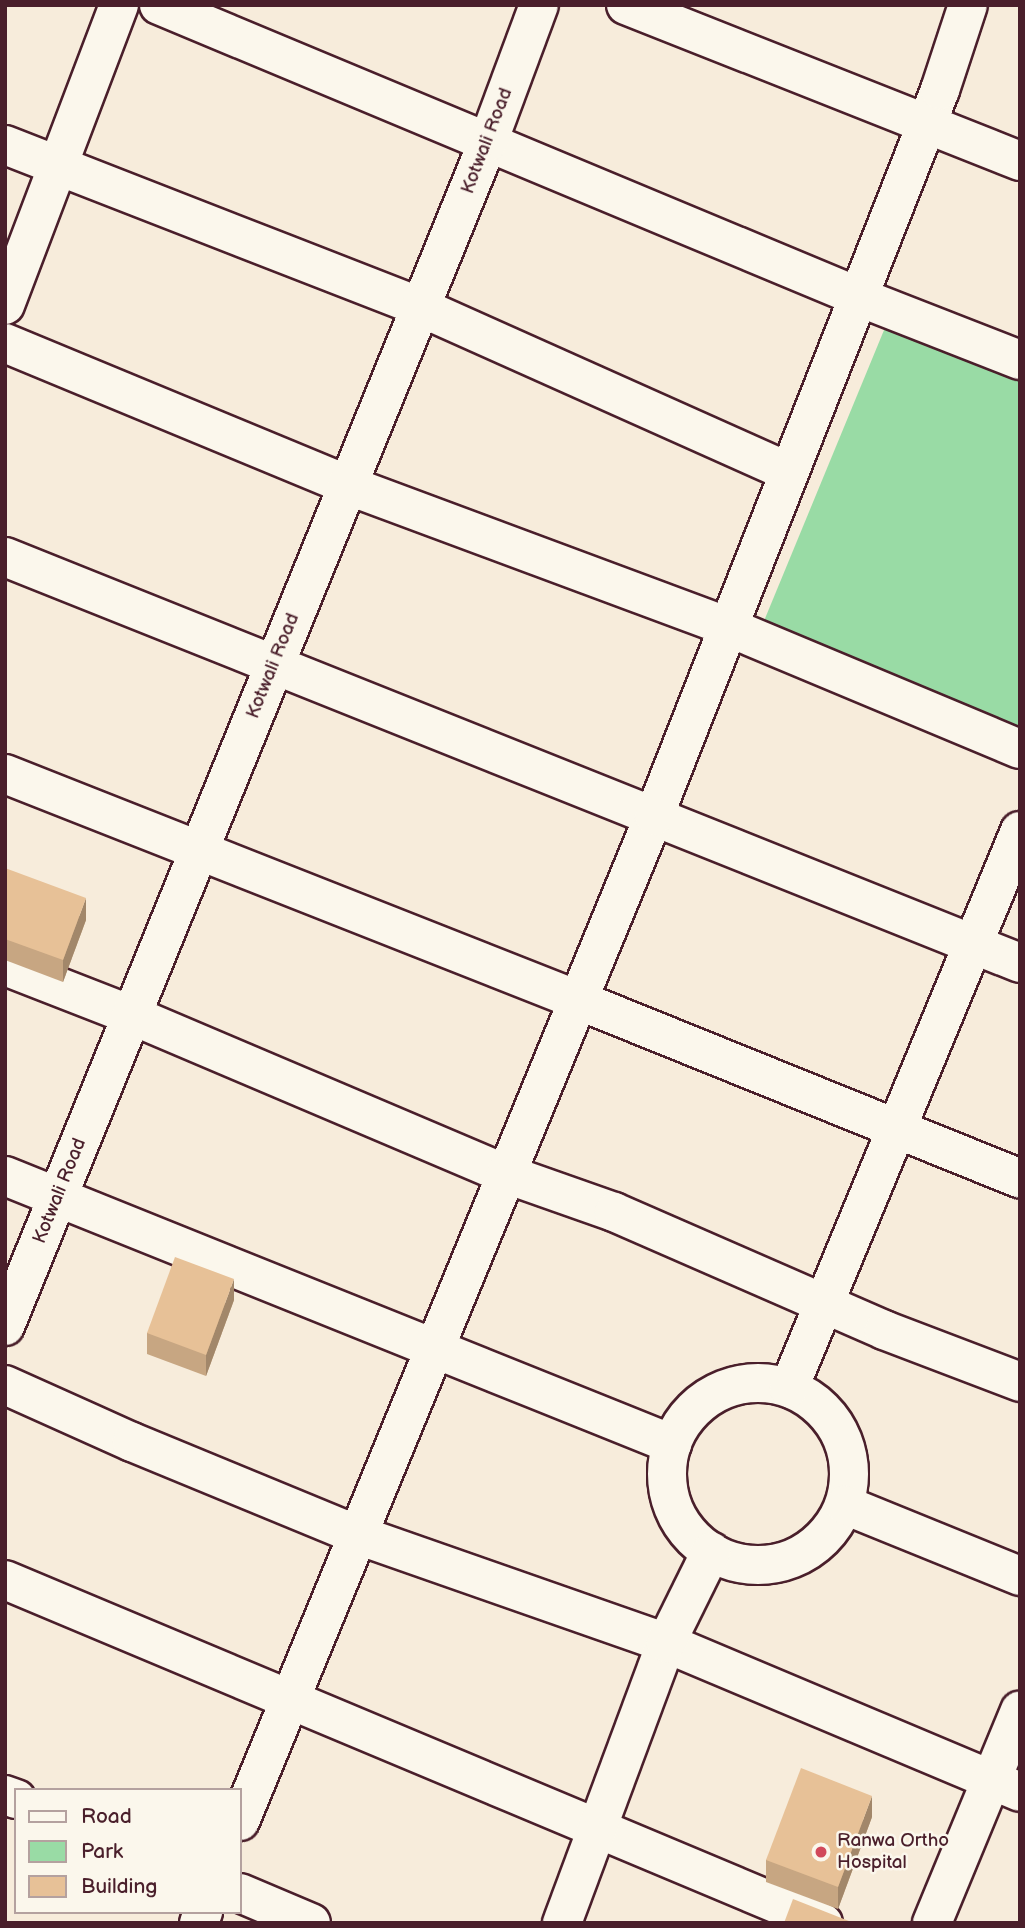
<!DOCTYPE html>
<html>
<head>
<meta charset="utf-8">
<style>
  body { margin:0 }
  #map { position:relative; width:1025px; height:1928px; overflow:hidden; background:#f7ecdb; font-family:"Balsamiq Sans",sans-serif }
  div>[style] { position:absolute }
  .green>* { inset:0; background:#99dba5 }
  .roads { filter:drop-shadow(2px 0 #4a1f2b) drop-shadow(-2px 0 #4a1f2b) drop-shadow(0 2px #4a1f2b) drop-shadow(0 -2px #4a1f2b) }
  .minor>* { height:38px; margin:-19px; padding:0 19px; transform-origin:19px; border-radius:19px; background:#fbf7ec }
  .minor>.ring { margin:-19px; padding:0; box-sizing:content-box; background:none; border:38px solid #fbf7ec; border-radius:50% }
  .wall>* { inset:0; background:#c7a682 }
  .shaded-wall>* { inset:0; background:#a2876a }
  .building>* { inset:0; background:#e7c197 }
  .dots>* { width:19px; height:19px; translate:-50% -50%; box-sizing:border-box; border:4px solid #fbf7ec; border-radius:50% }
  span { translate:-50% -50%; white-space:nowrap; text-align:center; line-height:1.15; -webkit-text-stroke:5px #fbf7ec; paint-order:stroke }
  .street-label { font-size:19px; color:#4a1f2b }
  .poi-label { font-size:19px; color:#4a1f2b }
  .left { translate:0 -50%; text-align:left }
  .frame { position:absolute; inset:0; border:7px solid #4a1f2b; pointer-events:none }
  .legend { position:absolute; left:14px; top:1788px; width:228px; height:126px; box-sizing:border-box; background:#fbf7ec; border:2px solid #b4a19f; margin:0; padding:9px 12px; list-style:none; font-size:21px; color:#4a1f2b }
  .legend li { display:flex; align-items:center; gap:14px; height:35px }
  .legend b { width:35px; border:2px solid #b4a19f }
</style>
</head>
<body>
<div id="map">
  <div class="green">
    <i style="clip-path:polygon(889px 318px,1020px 372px,1020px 727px,764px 621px)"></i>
  </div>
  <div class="roads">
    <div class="minor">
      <i style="left:159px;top:5px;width:758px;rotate:22.64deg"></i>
      <i style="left:859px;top:297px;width:173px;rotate:21.4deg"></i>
      <i style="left:626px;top:5px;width:424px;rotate:21.6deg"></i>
      <i style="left:5px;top:145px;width:445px;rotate:21.3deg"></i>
      <i style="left:420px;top:307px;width:404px;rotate:24.1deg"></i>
      <i style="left:5px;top:305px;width:321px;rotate:-69.2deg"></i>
      <i style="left:5px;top:343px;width:370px;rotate:22.5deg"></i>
      <i style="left:347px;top:485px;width:407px;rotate:20.4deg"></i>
      <i style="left:728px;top:627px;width:316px;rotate:22.7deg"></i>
      <i style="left:5px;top:557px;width:1093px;rotate:21.8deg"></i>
      <i style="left:5px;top:774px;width:616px;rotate:21.53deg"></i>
      <i style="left:578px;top:1000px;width:477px;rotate:22deg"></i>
      <i style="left:5px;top:966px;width:135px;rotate:21.3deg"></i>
      <i style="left:131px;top:1015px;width:407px;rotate:23deg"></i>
      <i style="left:506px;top:1174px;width:114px;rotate:19.4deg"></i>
      <i style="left:614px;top:1212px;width:295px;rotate:23.6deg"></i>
      <i style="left:884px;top:1330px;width:146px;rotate:20.9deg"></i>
      <i style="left:5px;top:1176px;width:719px;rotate:21.89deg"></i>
      <i style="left:5px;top:1326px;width:1279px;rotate:-67.81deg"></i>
      <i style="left:488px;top:142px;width:146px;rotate:-69.6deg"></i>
      <i class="ring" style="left:667px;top:1383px;width:144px;height:144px"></i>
      <i style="left:5px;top:1385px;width:139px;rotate:24.2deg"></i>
      <i style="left:132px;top:1442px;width:244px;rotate:22.4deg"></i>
      <i style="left:358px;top:1535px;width:326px;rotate:19.3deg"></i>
      <i style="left:666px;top:1643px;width:384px;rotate:22.8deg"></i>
      <i style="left:789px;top:1388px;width:603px;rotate:-67.48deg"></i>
      <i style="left:845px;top:1505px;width:189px;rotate:22.1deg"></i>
      <i style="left:5px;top:1580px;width:887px;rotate:22.75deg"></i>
      <i style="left:5px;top:1795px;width:12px;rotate:20deg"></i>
      <i style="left:240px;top:1821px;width:1087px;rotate:-67.61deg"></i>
      <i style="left:654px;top:816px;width:780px;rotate:-68.5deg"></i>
      <i style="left:940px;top:90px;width:89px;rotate:-71.8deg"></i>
      <i style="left:240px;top:1893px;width:77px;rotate:22.9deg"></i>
      <i style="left:199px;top:1923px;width:12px;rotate:-70deg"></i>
      <i style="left:562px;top:1923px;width:299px;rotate:-69.6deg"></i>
      <i style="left:666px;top:1643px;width:102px;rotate:-63.7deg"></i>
      <i style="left:932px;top:1923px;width:230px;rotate:-67.5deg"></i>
    </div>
  </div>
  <div class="wall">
    <i style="clip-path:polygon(5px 868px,86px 920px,63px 982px,5px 960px)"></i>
    <i style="clip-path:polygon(234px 1300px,206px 1376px,147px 1354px,147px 1333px)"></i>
    <i style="clip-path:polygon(872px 1817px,838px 1909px,766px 1882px,766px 1860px)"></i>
  </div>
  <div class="shaded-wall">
    <i style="clip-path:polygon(86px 898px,86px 920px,63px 982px,63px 960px)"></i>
    <i style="clip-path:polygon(234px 1279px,234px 1300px,206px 1376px,206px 1355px)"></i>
    <i style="clip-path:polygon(872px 1796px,872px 1817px,838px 1909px,838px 1887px)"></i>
  </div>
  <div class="building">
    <i style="clip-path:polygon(5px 868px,86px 898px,63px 960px,5px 939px)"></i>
    <i style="clip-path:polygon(175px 1257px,234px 1279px,206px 1355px,147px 1333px)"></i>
    <i style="clip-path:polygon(801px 1768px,872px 1796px,838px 1887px,766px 1860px)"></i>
    <i style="clip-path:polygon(793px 1899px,854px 1923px,784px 1923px)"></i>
  </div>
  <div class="dots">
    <i style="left:821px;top:1852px;background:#d1495b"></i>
  </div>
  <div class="street-label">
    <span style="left:487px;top:141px;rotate:-69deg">Kotwali Road</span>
    <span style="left:273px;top:666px;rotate:-68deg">Kotwali Road</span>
    <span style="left:60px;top:1191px;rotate:-68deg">Kotwali Road</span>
  </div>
  <div class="poi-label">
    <span class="left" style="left:837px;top:1852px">Ranwa Ortho<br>Hospital</span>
  </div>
  <div class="frame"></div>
  <ul class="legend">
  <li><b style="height:9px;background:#fbf7ec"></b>Road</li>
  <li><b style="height:19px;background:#99dba5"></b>Park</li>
  <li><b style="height:19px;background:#e7c197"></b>Building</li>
  </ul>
</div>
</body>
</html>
